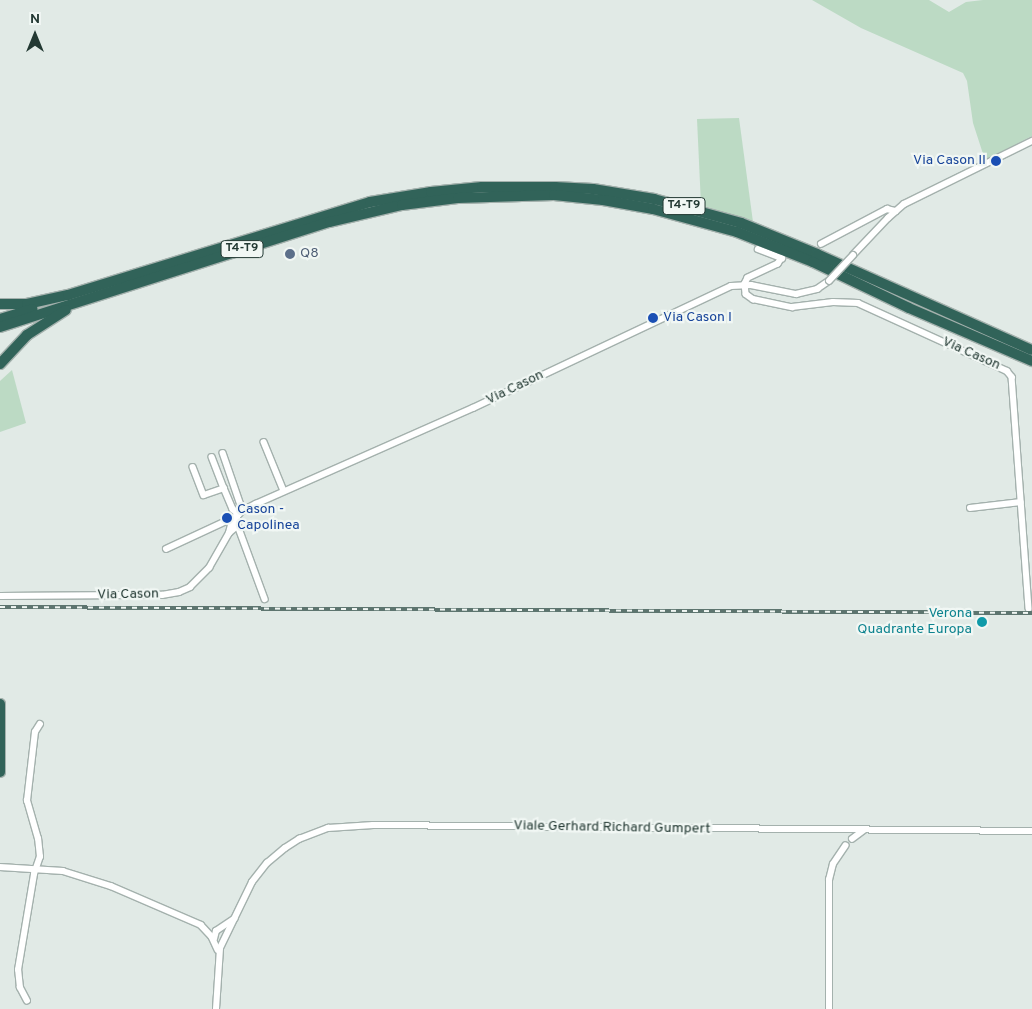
<!DOCTYPE html>
<html>
<head>
<meta charset="utf-8">
<style>
  body { margin:0 }
  #map { position:relative; width:1032px; height:1009px; overflow:hidden; background:#e1eae6; font-family:Overpass,sans-serif }
  div>[style] { position:absolute }
  .green>* { inset:0; background:#bcdac4 }
  .roads { filter:drop-shadow(1px 0 #a4b1ad) drop-shadow(-1px 0 #a4b1ad) drop-shadow(0 1px #a4b1ad) drop-shadow(0 -1px #a4b1ad) }
  .street>* { height:5.5px; margin:-2.75px; padding:0 2.75px; transform-origin:2.75px; border-radius:2.75px; background:#fff }
  .highway>* { height:10px; margin:-5px; padding:0 5px; transform-origin:5px; border-radius:5px; background:#316359 }
  .rail>* { height:4px; margin-top:-2px; transform-origin:0; background:repeating-linear-gradient(90deg,#f1f7f4 0 5.5px,#5d756f 0 11px); box-sizing:border-box; border-block:1px solid #5d756f }
  .bridges { filter:drop-shadow(1px 0 #a4b1ad) drop-shadow(-1px 0 #a4b1ad) drop-shadow(0 1px #a4b1ad) drop-shadow(0 -1px #a4b1ad) }
  .street-bridge>* { height:5.5px; margin:-2.75px; padding:0 2.75px; transform-origin:2.75px; border-radius:2.75px; background:#fff }
  .dots>* { width:14px; height:14px; translate:-50% -50%; box-sizing:border-box; border:2px solid #f1f7f4; border-radius:50% }
  span { translate:-50% -50%; white-space:nowrap; text-align:center; line-height:1.15; -webkit-text-stroke:4.5px #f1f7f4; paint-order:stroke }
  .shield-label span { padding:1px 4px; background:#f1f7f4; border:1px solid; border-radius:4px; -webkit-text-stroke-width:0 }
  .shield-label { font-size:12px; color:#233933; font-weight:700 }
  .transit-label { font-size:14px; color:#164399 }
  .right { translate:-100% -50%; text-align:right }
  .left { translate:0 -50%; text-align:left }
  .service-label { font-size:14px; color:#4e5e75 }
  .street-label { font-size:14px; color:#233933 }
  .culture-label { font-size:14px; color:#0d838f }
  .north { position:absolute; left:10px; top:10px; width:50px; height:50px; -webkit-text-stroke:4px #f1f7f4; paint-order:stroke; rotate:0deg; font-size:14px; font-weight:700; line-height:20px; text-align:center; color:#233933 }
  .north::after { content:''; display:block; margin:auto; width:18px; height:22px; background:#233933; clip-path:polygon(50% 0,100% 100%,50% 72%,0 100%) }
</style>
</head>
<body>
<div id="map">
  <div class="green">
    <i style="clip-path:polygon(812px 0,929px 0,949px 12px,966px 2px,983px 0,1032px 0,1032px 136px,985px 160px,973px 123px,967px 81px,963px 73px,861px 28px)"></i>
    <i style="clip-path:polygon(739px 118px,753px 222px,701px 205px,697px 119px)"></i>
    <i style="clip-path:polygon(12px 370px,26px 423px,0 432px,0 381px)"></i>
  </div>
  <div class="roads">
    <div class="street">
      <i style="left:821px;top:244px;width:75px;rotate:-27.9deg"></i>
      <i style="left:887px;top:209px;width:9px;rotate:13deg"></i>
      <i style="left:758px;top:249px;width:26px;rotate:21deg"></i>
      <i style="left:782px;top:258px;width:7px;rotate:124deg"></i>
      <i style="left:778px;top:264px;width:33px;rotate:155deg"></i>
      <i style="left:748px;top:278px;width:7px;rotate:117deg"></i>
      <i style="left:745px;top:284px;width:10px;rotate:84deg"></i>
      <i style="left:746px;top:294px;width:9px;rotate:36deg"></i>
      <i style="left:753px;top:299px;width:40px;rotate:12deg"></i>
      <i style="left:792px;top:307px;width:41px;rotate:-7deg"></i>
      <i style="left:833px;top:302px;width:25px;rotate:2deg"></i>
      <i style="left:858px;top:303px;width:164px;rotate:24.5deg"></i>
      <i style="left:1007px;top:371px;width:8px;rotate:50deg"></i>
      <i style="left:1012px;top:377px;width:232px;rotate:85.8deg"></i>
      <i style="left:853px;top:255px;width:51px;rotate:-46.6deg"></i>
      <i style="left:888px;top:218px;width:21px;rotate:-41deg"></i>
      <i style="left:904px;top:204px;width:143px;rotate:-26.2deg"></i>
      <i style="left:264px;top:442px;width:53px;rotate:67.8deg"></i>
      <i style="left:223px;top:453px;width:61px;rotate:71deg"></i>
      <i style="left:212px;top:457px;width:33px;rotate:69deg"></i>
      <i style="left:193px;top:467px;width:30px;rotate:69deg"></i>
      <i style="left:204px;top:495px;width:21px;rotate:-19deg"></i>
      <i style="left:224px;top:488px;width:23px;rotate:67deg"></i>
      <i style="left:233px;top:509px;width:8px;rotate:45deg"></i>
      <i style="left:970px;top:508px;width:51px;rotate:-6.7deg"></i>
      <i style="left:237px;top:523px;width:81px;rotate:69.8deg"></i>
      <i style="left:229px;top:533px;width:12px;rotate:-76deg"></i>
      <i style="left:232px;top:521px;width:14px;rotate:-45deg"></i>
      <i style="left:242px;top:511px;width:16px;rotate:-27deg"></i>
      <i style="left:256px;top:504px;width:237px;rotate:-23.9deg"></i>
      <i style="left:473px;top:408px;width:285px;rotate:-25.3deg"></i>
      <i style="left:731px;top:286px;width:20px;rotate:-3deg"></i>
      <i style="left:751px;top:285px;width:46px;rotate:11.3deg"></i>
      <i style="left:796px;top:294px;width:22px;rotate:-13deg"></i>
      <i style="left:817px;top:289px;width:14px;rotate:-34deg"></i>
      <i style="left:166px;top:549px;width:76px;rotate:-24.9deg"></i>
      <i style="left:0;top:596px;width:162px;rotate:-0.4deg"></i>
      <i style="left:162px;top:595px;width:17px;rotate:-10deg"></i>
      <i style="left:179px;top:592px;width:12px;rotate:-24deg"></i>
      <i style="left:190px;top:587px;width:27px;rotate:-45deg"></i>
      <i style="left:209px;top:568px;width:40px;rotate:-60.3deg"></i>
      <i style="left:229px;top:533px;width:9px;rotate:-41deg"></i>
      <i style="left:236px;top:527px;width:10px;rotate:-84deg"></i>
      <i style="left:852px;top:839px;width:15px;rotate:-37deg"></i>
      <i style="left:0;top:867px;width:63px;rotate:3.6deg"></i>
      <i style="left:63px;top:871px;width:50px;rotate:17.4deg"></i>
      <i style="left:111px;top:886px;width:98px;rotate:23.4deg"></i>
      <i style="left:201px;top:925px;width:16px;rotate:47deg"></i>
      <i style="left:212px;top:937px;width:14px;rotate:65deg"></i>
      <i style="left:214px;top:939px;width:8px;rotate:-76deg"></i>
      <i style="left:216px;top:931px;width:22px;rotate:-34deg"></i>
      <i style="left:27px;top:1001px;width:15px;rotate:-118deg"></i>
      <i style="left:20px;top:988px;width:18px;rotate:-96deg"></i>
      <i style="left:18px;top:970px;width:97px;rotate:-80.5deg"></i>
      <i style="left:34px;top:874px;width:18px;rotate:-71deg"></i>
      <i style="left:40px;top:857px;width:18px;rotate:-96deg"></i>
      <i style="left:38px;top:839px;width:40px;rotate:-106deg"></i>
      <i style="left:27px;top:801px;width:69px;rotate:-83.4deg"></i>
      <i style="left:35px;top:732px;width:9px;rotate:-58deg"></i>
      <i style="left:216px;top:1009px;width:61px;rotate:-86.2deg"></i>
      <i style="left:220px;top:948px;width:73px;rotate:-64.1deg"></i>
      <i style="left:252px;top:882px;width:24px;rotate:-52deg"></i>
      <i style="left:267px;top:863px;width:23px;rotate:-40deg"></i>
      <i style="left:285px;top:848px;width:17px;rotate:-33deg"></i>
      <i style="left:299px;top:839px;width:31px;rotate:-21deg"></i>
      <i style="left:328px;top:828px;width:45px;rotate:-3.8deg"></i>
      <i style="left:373px;top:825px;width:659px;rotate:0.52deg"></i>
      <i style="left:829px;top:1009px;width:129px;rotate:-90deg"></i>
      <i style="left:829px;top:880px;width:16px;rotate:-76deg"></i>
      <i style="left:833px;top:864px;width:22px;rotate:-56deg"></i>
    </div>
    <div class="highway">
      <i style="left:0;top:304px;width:27px"></i>
      <i style="left:27px;top:304px;width:42px;rotate:-12.4deg"></i>
      <i style="left:68px;top:295px;width:316px;rotate:-17.1deg"></i>
      <i style="left:370px;top:202px;width:62px;rotate:-9.3deg"></i>
      <i style="left:431px;top:192px;width:51px;rotate:-5.6deg"></i>
      <i style="left:482px;top:187px;width:73px"></i>
      <i style="left:555px;top:187px;width:38px;rotate:3deg"></i>
      <i style="left:593px;top:189px;width:62px;rotate:9.3deg"></i>
      <i style="left:654px;top:199px;width:90px;rotate:15.4deg"></i>
      <i style="left:741px;top:223px;width:82px;rotate:22.2deg"></i>
      <i style="left:817px;top:254px;width:235px;rotate:24.1deg"></i>
      <i style="left:0;top:319px;width:34px;rotate:-17deg"></i>
      <i style="left:0;top:327px;width:346px;rotate:-17.7deg"></i>
      <i style="left:330px;top:222px;width:74px;rotate:-13.3deg"></i>
      <i style="left:402px;top:205px;width:56px;rotate:-7.1deg"></i>
      <i style="left:458px;top:198px;width:96px;rotate:-1.8deg"></i>
      <i style="left:554px;top:195px;width:49px;rotate:5.8deg"></i>
      <i style="left:603px;top:200px;width:51px;rotate:10.2deg"></i>
      <i style="left:653px;top:209px;width:87px;rotate:15.3deg"></i>
      <i style="left:737px;top:232px;width:82px;rotate:21.5deg"></i>
      <i style="left:813px;top:262px;width:106px;rotate:25.6deg"></i>
      <i style="left:909px;top:308px;width:134px;rotate:23.3deg"></i>
      <i style="left:0;top:364px;width:40px;rotate:-47deg"></i>
      <i style="left:27px;top:335px;width:46px;rotate:-32.7deg"></i>
      <i style="left:0;top:704px;width:68px;rotate:90deg"></i>
    </div>
  </div>
  <div class="rail">
    <i style="left:0;top:607px;width:1032px;rotate:0.33deg"></i>
  </div>
  <div class="bridges">
    <div class="street-bridge">
      <i style="left:829px;top:281px;width:35px;rotate:-47deg"></i>
    </div>
  </div>
  <div class="dots">
    <i style="left:996px;top:161px;background:#1a4fb4"></i>
    <i style="left:290px;top:254px;background:#5c6f8a"></i>
    <i style="left:653px;top:318px;background:#1a4fb4"></i>
    <i style="left:227px;top:518px;background:#1a4fb4"></i>
    <i style="left:982px;top:622px;background:#0f9aa8"></i>
  </div>
  <div class="shield-label">
    <span style="left:684px;top:206px">T4-T9</span>
    <span style="left:242px;top:249px">T4-T9</span>
  </div>
  <div class="transit-label">
    <span class="right" style="left:986px;top:161px">Via Cason II</span>
    <span class="left" style="left:663px;top:318px">Via Cason I</span>
    <span class="left" style="left:237px;top:518px">Cason -<br>Capolinea</span>
  </div>
  <div class="service-label">
    <span class="left" style="left:300px;top:254px">Q8</span>
  </div>
  <div class="street-label">
    <span style="left:971px;top:354px;rotate:24deg">Via Cason</span>
    <span style="left:515px;top:388px;rotate:-26deg">Via Cason</span>
    <span style="left:128px;top:595px;rotate:-1deg">Via Cason</span>
    <span style="left:612px;top:828px;rotate:1deg">Viale Gerhard Richard Gumpert</span>
  </div>
  <div class="culture-label">
    <span class="right" style="left:972px;top:622px">Verona<br>Quadrante Europa</span>
  </div>
  <div class="north">N</div>
</div>
</body>
</html>
